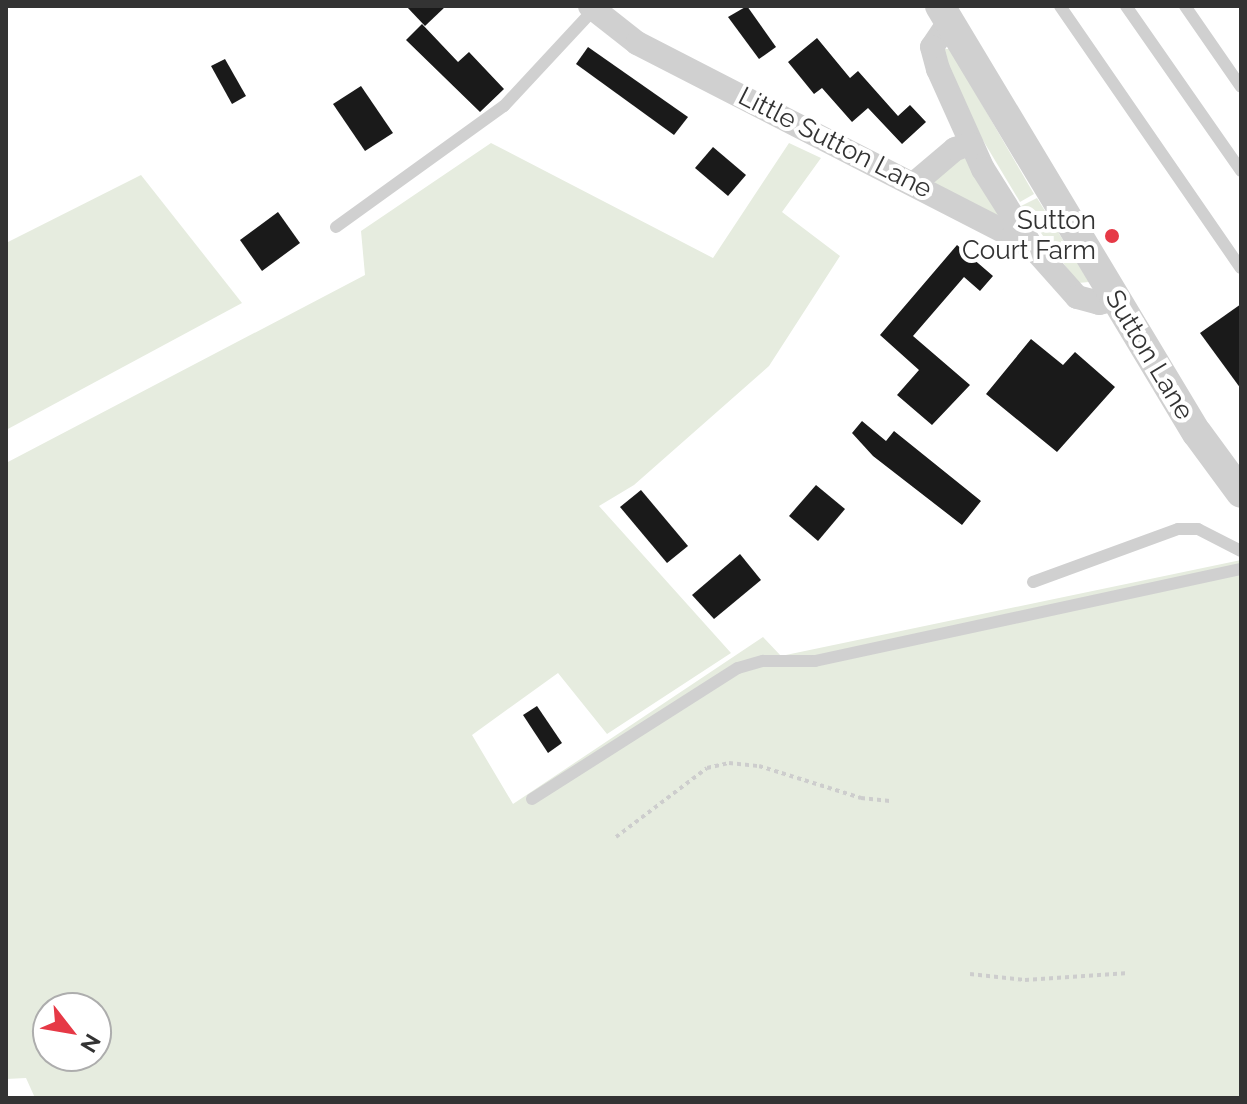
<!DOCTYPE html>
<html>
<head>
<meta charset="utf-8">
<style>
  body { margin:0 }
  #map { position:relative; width:1247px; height:1104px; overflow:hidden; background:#fff; font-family:Raleway,sans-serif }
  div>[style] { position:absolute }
  .green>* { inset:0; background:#e6ecdf }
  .building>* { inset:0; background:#1a1a1a }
  .path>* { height:4px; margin-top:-2px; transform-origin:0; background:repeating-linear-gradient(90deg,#cdcdcd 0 4px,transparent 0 8px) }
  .service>* { height:12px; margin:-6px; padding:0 6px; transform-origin:6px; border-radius:6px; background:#d0d0d0 }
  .minor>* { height:24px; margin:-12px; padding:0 12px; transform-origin:12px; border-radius:12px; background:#d0d0d0 }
  .tertiary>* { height:30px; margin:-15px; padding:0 15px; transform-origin:15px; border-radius:15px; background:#d0d0d0 }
  .dots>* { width:22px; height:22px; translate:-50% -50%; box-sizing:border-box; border:4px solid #fff; border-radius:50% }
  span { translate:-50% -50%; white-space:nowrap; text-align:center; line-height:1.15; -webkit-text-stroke:8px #fff; paint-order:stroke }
  .street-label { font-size:26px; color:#333 }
  .poi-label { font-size:26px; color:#333 }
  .right { translate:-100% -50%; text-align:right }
  .frame { position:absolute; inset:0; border:8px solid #333; pointer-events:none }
  .north { position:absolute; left:32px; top:992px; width:80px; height:80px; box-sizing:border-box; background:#fff; border:2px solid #adadad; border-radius:50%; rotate:121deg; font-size:22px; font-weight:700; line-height:32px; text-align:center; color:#333 }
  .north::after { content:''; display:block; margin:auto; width:28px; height:36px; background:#e63946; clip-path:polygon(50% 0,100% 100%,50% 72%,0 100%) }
</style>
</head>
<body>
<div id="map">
  <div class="green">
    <i style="clip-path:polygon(940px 49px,950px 49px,1034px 194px,1020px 202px,978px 132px)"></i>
    <i style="clip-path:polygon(evenodd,491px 143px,713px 258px,789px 143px,821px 158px,782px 212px,840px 256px,769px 366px,634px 485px,599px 506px,731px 653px,607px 734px,558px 673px,472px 735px,513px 804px,763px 637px,781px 656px,1241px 560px,1241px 1098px,35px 1098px,26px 1078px,6px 1079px,6px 463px,365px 275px,361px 231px,491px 143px,48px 1008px,96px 1008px,96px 1056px,48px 1056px,48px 1008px)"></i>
    <i style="clip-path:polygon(961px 158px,967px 159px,1003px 221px,934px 184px,937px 175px)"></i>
    <i style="clip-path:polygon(141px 175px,242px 303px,6px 430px,6px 243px)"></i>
    <i style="clip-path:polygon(1037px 198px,1089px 282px,1078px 283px,1021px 206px)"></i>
  </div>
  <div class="building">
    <i style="clip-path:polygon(406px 6px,446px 6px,425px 26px)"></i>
    <i style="clip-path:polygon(747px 6px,776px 47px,759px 59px,728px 17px)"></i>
    <i style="clip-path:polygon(422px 24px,458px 62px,469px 52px,504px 89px,480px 112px,406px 40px)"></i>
    <i style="clip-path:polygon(817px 38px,850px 78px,858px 71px,898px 116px,910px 105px,926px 122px,902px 144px,868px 108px,852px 122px,822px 88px,814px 94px,788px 62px)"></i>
    <i style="clip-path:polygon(588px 47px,688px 117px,674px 135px,576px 64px)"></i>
    <i style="clip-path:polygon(225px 59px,246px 96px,232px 104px,211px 66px)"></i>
    <i style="clip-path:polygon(361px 86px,393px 133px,365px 151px,333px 104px)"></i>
    <i style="clip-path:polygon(713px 147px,746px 175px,728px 196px,695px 168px)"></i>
    <i style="clip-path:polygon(278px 212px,300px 243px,262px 271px,240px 240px)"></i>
    <i style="clip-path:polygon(957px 245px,993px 276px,980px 291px,964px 277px,913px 336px,970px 385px,932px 425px,897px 395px,919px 370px,880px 335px)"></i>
    <i style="clip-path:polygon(1241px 304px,1241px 389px,1200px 333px)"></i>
    <i style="clip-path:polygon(1031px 339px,1063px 365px,1075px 352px,1115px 387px,1057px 452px,986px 394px)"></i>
    <i style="clip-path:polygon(862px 421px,886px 441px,894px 431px,981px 501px,962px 525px,873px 456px,852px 433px)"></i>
    <i style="clip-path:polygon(816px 485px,845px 509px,818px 541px,789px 516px)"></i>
    <i style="clip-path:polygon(641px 490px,688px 546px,667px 563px,620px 507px)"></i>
    <i style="clip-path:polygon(740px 554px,761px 580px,714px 619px,692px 595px)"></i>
    <i style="clip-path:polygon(537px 706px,562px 743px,548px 753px,523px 715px)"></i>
  </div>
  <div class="path">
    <i style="left:616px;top:837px;width:114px;rotate:-37.2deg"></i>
    <i style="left:707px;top:768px;width:23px;rotate:-13deg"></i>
    <i style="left:729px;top:763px;width:30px;rotate:6deg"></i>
    <i style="left:759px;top:766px;width:107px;rotate:17.4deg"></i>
    <i style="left:861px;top:798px;width:29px;rotate:6deg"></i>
    <i style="left:970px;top:974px;width:55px;rotate:6.2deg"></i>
    <i style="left:1025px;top:980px;width:104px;rotate:-3.9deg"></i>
  </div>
  <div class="service">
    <i style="left:1060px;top:6px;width:318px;rotate:55.4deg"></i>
    <i style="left:1126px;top:6px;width:201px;rotate:55.1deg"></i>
    <i style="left:1185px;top:6px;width:98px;rotate:55.3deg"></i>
    <i style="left:336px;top:227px;width:207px;rotate:-35.8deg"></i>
    <i style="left:504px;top:106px;width:132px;rotate:-47.1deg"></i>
    <i style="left:1033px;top:582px;width:154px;rotate:-20.1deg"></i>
    <i style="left:1178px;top:529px;width:20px"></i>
    <i style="left:1198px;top:529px;width:48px;rotate:27.1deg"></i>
    <i style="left:532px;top:799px;width:244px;rotate:-32.5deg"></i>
    <i style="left:738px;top:668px;width:26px;rotate:-16deg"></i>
    <i style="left:763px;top:661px;width:52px"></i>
    <i style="left:815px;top:661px;width:436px;rotate:-12.2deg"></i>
  </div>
  <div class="minor">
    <i style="left:590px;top:6px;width:60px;rotate:38.2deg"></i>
    <i style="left:637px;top:43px;width:423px;rotate:27.2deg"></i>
    <i style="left:1013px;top:236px;width:29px;rotate:34deg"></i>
    <i style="left:1037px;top:252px;width:60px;rotate:48.4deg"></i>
    <i style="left:1077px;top:297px;width:23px;rotate:15deg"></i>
    <i style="left:1099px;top:303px;width:16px;rotate:-14deg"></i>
    <i style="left:949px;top:22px;width:30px;rotate:124deg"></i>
    <i style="left:932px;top:47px;width:23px;rotate:75deg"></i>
    <i style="left:938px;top:69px;width:110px;rotate:65.8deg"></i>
    <i style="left:983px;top:169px;width:86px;rotate:57.8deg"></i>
    <i style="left:915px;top:183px;width:52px;rotate:-40.4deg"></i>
    <i style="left:955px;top:149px;width:17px;rotate:-17deg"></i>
  </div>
  <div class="tertiary">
    <i style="left:940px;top:6px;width:498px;rotate:59deg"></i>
    <i style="left:1197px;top:433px;width:74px;rotate:53.7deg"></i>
  </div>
  <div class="dots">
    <i style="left:1112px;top:236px;background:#e63946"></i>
  </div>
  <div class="street-label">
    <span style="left:835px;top:143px;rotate:27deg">Little Sutton Lane</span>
    <span style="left:1149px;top:355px;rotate:59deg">Sutton Lane</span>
  </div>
  <div class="poi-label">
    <span class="right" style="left:1096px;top:236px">Sutton<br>Court Farm</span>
  </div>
  <div class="frame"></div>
  <div class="north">N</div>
</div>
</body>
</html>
